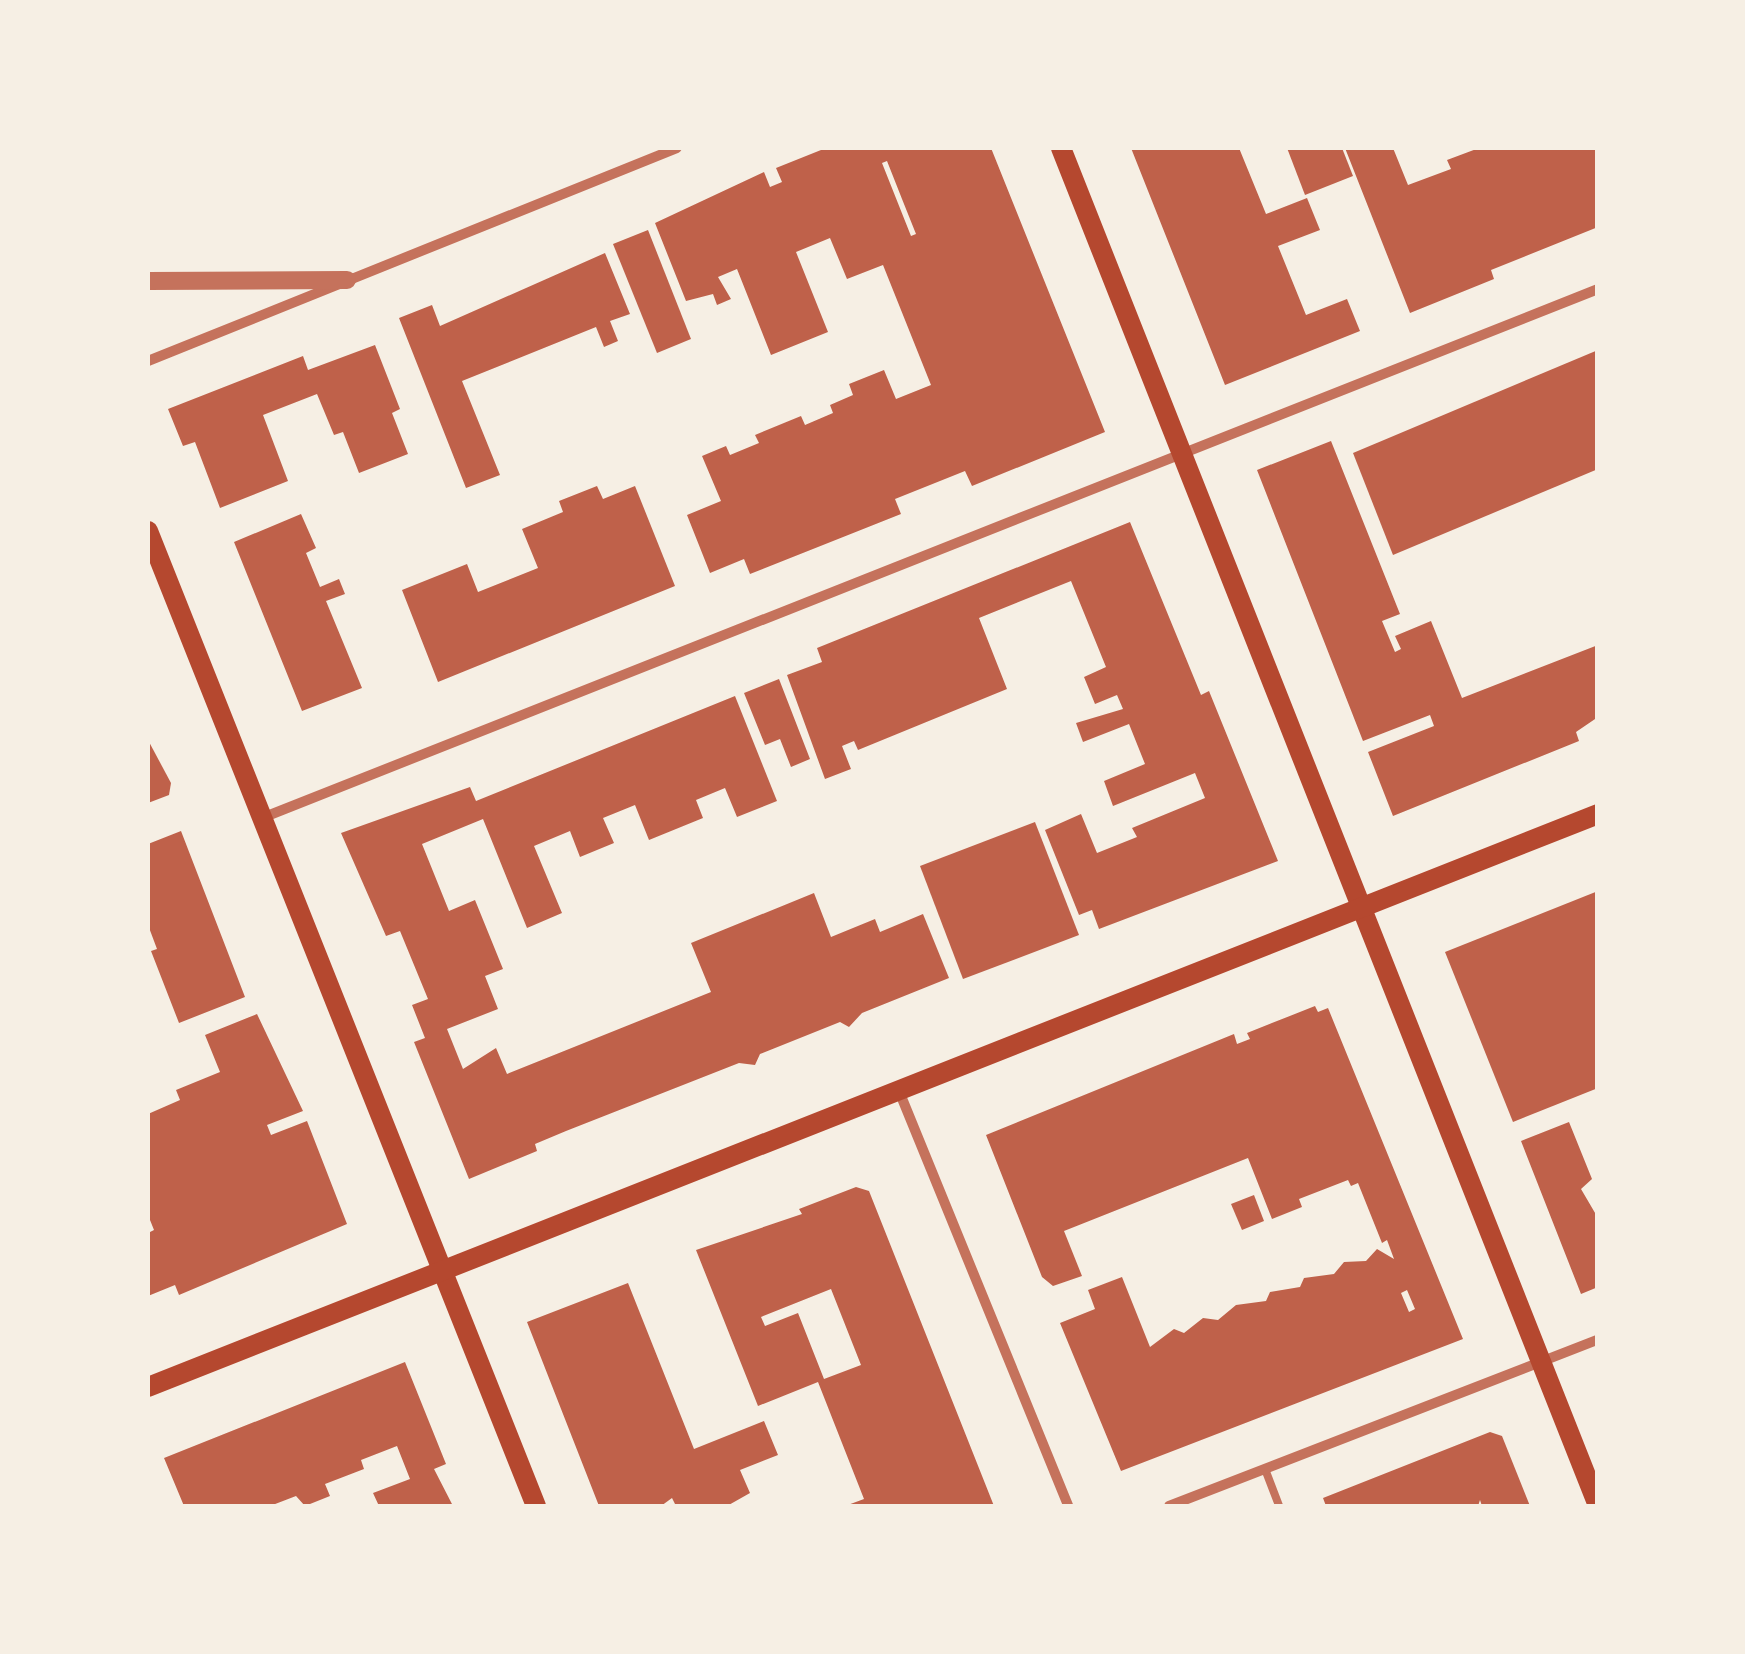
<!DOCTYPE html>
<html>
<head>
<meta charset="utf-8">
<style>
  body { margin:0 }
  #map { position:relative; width:1745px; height:1654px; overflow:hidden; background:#f6efe4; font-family:"Fira Sans",sans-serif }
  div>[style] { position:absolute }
  .building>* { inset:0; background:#bf614a }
  .service>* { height:8px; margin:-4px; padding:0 4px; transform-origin:4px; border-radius:4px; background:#c5725c }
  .minor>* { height:10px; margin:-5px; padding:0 5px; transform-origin:5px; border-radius:5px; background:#c5725c }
  .tertiary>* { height:18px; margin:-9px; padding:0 9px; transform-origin:9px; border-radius:9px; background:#c5725c }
  .secondary>* { height:20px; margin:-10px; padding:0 10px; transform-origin:10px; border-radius:10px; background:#b5482f }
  span { translate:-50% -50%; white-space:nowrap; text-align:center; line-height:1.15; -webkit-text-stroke:10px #f6efe4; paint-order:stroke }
  .frame { position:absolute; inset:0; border:150px solid #f6efe4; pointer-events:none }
</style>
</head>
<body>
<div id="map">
  <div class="building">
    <i style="clip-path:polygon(evenodd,826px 148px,991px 148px,1105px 432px,972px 486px,965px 471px,895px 499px,901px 514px,750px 574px,744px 559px,710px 573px,687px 515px,721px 501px,702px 456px,726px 446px,730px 455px,759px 443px,755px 435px,801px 416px,805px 425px,833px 413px,830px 405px,853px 395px,849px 384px,884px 370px,896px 399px,931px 385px,883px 265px,847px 279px,830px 238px,796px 252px,828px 332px,771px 355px,737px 269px,718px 277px,731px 299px,717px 305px,713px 294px,686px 301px,655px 223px,764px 172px,770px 187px,782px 182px,776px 168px,826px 148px,887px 161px,902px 199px,916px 234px,911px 236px,882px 163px,887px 161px)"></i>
    <i style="clip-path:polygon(1131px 148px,1239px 148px,1266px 214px,1307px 198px,1320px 230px,1278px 246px,1306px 315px,1347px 299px,1360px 331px,1225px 385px)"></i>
    <i style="clip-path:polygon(1287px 148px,1342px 148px,1353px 176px,1305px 195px)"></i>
    <i style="clip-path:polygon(1345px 148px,1393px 148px,1408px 185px,1451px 169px,1447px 160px,1479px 148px,1598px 148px,1598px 227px,1491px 270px,1494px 279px,1410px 313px)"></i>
    <i style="clip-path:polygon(648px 230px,691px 339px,657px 353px,613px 244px)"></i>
    <i style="clip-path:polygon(605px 253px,630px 314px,610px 321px,618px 341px,604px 347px,596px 327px,462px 381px,500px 475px,466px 488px,399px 318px,432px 305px,440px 326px)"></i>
    <i style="clip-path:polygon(375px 345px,400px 409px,392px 413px,408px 454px,359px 473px,343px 432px,334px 435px,317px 394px,263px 415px,288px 481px,220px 508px,195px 442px,183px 446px,168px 409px,303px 356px,308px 370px)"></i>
    <i style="clip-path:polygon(1598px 350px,1598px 469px,1393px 555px,1353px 453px)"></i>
    <i style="clip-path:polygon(1331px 441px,1400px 614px,1382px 621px,1395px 652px,1401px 649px,1395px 636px,1431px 621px,1462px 698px,1598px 645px,1598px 717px,1576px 732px,1579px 741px,1393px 816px,1368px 752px,1434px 726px,1430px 715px,1363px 741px,1257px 470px)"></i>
    <i style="clip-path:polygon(597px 486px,603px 499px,635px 486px,675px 586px,438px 682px,402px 590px,467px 564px,478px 592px,538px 568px,522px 529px,563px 512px,559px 501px)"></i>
    <i style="clip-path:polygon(301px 514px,316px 548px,306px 553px,320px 587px,339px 579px,345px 594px,326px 601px,362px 688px,302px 711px,234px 542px)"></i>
    <i style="clip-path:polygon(1130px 522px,1201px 695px,1209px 691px,1278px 861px,1099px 929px,1092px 910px,1079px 915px,1045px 830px,1081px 814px,1097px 853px,1137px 837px,1132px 828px,1205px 798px,1195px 773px,1113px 806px,1104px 781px,1145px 764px,1129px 724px,1083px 742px,1076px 723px,1123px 709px,1117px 695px,1095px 704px,1084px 677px,1106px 667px,1071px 581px,979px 618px,1007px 689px,858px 750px,854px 741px,842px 746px,851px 769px,825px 779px,787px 675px,822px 662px,817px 648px)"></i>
    <i style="clip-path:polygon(779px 679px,810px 759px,791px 767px,780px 739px,765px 745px,744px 693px)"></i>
    <i style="clip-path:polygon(735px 696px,777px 801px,737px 817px,725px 788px,696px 800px,703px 818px,649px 840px,635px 805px,603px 818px,614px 843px,580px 857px,570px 831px,534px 846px,562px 913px,527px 928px,483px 819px,422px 844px,449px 911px,475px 900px,503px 969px,485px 976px,498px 1009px,447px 1029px,463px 1069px,496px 1048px,507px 1074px,711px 992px,691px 943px,814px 893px,831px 937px,875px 919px,880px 932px,923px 914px,949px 978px,862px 1013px,849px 1027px,840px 1022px,760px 1054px,755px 1065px,739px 1063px,566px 1131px,535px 1144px,537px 1151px,469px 1179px,414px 1042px,425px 1038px,412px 1005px,428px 999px,400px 931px,386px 936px,341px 833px,470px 787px,476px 801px)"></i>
    <i style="clip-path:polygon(148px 740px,171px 783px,169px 795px,148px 803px)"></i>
    <i style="clip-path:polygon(1035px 822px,1079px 935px,963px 979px,920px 866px)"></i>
    <i style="clip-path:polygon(181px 831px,245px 997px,179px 1023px,151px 951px,157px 949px,148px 925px,148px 844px)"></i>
    <i style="clip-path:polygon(1598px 891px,1598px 1088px,1513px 1122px,1445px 952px)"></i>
    <i style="clip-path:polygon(evenodd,1315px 1006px,1318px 1012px,1328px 1008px,1463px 1339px,1121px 1471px,1060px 1323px,1095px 1309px,1088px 1290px,1122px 1277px,1150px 1347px,1174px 1329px,1184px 1333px,1203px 1318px,1218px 1320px,1236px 1305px,1266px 1301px,1270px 1292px,1300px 1287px,1304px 1278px,1334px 1274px,1344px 1262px,1366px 1261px,1377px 1249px,1394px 1259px,1387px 1240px,1382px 1243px,1358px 1183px,1351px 1186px,1348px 1180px,1299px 1199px,1302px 1207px,1272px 1219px,1248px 1158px,1064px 1231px,1082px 1276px,1053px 1286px,1042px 1277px,986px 1135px,1234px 1034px,1237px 1044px,1250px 1039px,1247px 1033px,1315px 1006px,1407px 1290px,1415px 1309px,1409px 1312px,1401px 1293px,1407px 1290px)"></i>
    <i style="clip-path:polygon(257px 1014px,303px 1111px,267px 1125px,271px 1135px,307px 1121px,347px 1224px,179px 1295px,175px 1285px,148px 1296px,148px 1233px,154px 1230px,148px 1215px,148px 1114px,180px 1100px,176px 1090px,220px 1072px,205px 1035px)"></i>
    <i style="clip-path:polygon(1569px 1122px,1592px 1179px,1581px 1189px,1598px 1218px,1598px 1287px,1581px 1294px,1521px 1141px)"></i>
    <i style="clip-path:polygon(evenodd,856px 1187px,869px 1191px,994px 1506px,845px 1506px,864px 1499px,818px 1382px,758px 1406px,696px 1250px,802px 1214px,799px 1209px,856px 1187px,831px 1289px,861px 1365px,824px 1379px,798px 1313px,765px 1326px,761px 1317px,831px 1289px)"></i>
    <i style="clip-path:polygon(1254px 1195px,1264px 1221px,1242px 1230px,1231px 1204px)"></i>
    <i style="clip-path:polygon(628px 1283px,694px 1449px,764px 1421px,778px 1455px,740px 1470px,750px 1493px,727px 1506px,676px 1506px,672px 1498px,661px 1506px,599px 1506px,527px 1322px)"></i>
    <i style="clip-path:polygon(405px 1362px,446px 1464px,434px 1469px,453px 1506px,379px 1506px,373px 1493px,410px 1479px,397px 1446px,361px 1460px,364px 1469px,325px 1484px,330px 1496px,305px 1506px,296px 1496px,270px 1506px,184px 1506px,164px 1458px)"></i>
    <i style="clip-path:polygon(1490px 1432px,1502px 1436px,1530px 1506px,1482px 1506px,1480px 1500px,1478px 1506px,1326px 1506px,1323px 1498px)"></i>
  </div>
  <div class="service">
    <i style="left:1265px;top:1469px;width:40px;rotate:69deg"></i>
  </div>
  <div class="minor">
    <i style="left:148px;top:361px;width:570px;rotate:-21.93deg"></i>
    <i style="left:262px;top:818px;width:1437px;rotate:-21.6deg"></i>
    <i style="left:899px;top:1091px;width:448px;rotate:67.8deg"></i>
    <i style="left:1169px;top:1506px;width:460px;rotate:-21.2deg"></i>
  </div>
  <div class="tertiary">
    <i style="left:148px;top:281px;width:199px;rotate:-0.3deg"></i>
  </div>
  <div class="secondary">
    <i style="left:1061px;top:148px;width:1460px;rotate:68.42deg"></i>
    <i style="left:148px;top:531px;width:1049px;rotate:68.3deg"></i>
    <i style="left:148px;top:1387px;width:1559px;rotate:-21.56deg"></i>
  </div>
  <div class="frame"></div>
</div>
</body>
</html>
